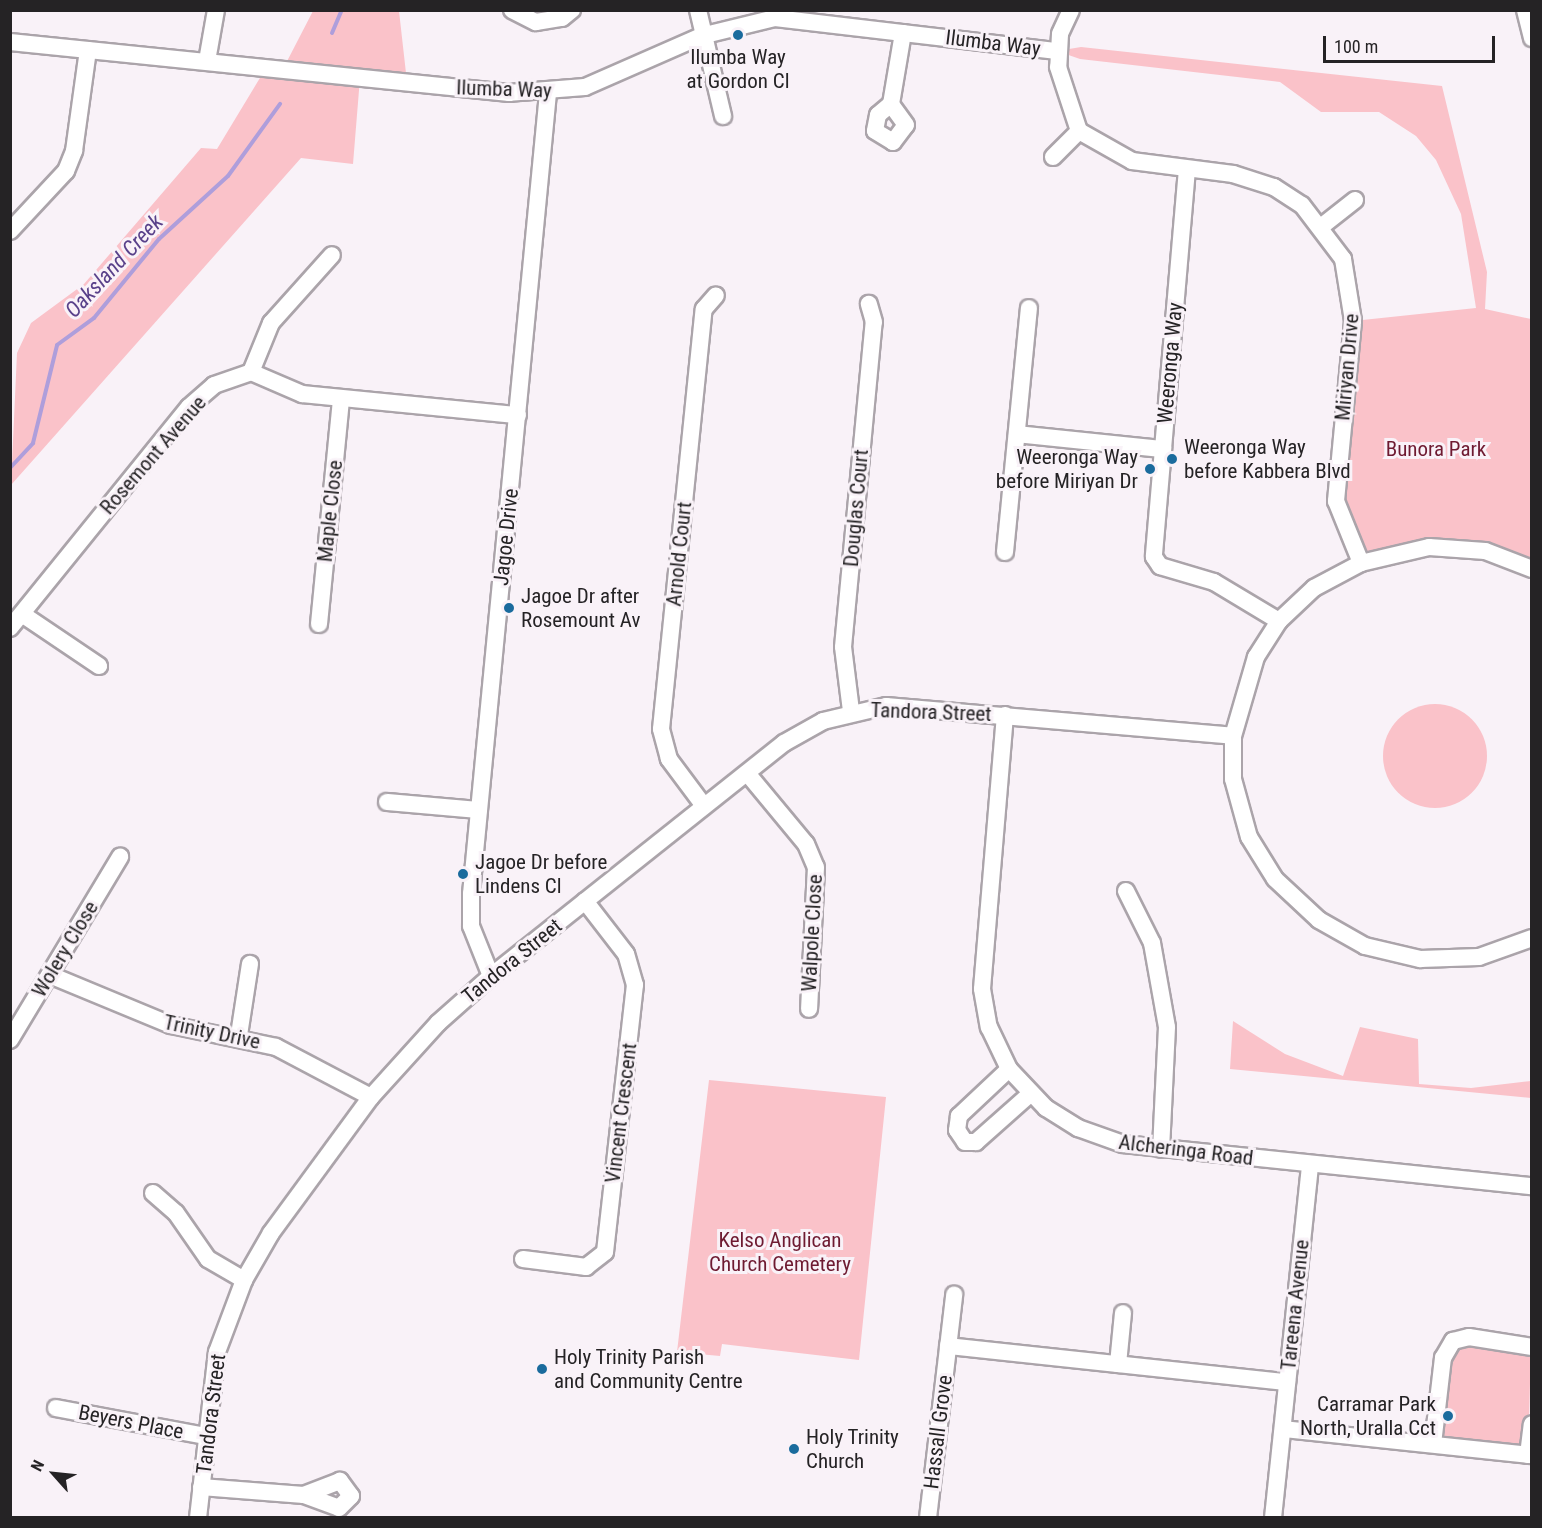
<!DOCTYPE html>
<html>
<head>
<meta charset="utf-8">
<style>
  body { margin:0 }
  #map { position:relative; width:1542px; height:1528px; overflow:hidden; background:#f9f2f8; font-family:"Roboto Condensed",sans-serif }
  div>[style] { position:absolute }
  .green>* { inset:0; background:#fac2c9 }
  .round { border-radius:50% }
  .stream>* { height:4px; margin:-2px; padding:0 2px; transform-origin:2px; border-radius:2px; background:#ae9edb }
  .roads { filter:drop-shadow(2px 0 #aba4aa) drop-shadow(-2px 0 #aba4aa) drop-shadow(0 2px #aba4aa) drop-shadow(0 -2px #aba4aa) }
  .minor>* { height:16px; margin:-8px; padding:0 8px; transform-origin:8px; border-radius:8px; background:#fff }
  .dots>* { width:16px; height:16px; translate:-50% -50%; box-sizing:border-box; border:3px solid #f9f2f8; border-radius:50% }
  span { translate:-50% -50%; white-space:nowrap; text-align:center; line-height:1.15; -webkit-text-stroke:6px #f9f2f8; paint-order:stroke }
  .street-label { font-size:21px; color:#252325 }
  .poi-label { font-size:21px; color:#252325 }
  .left { translate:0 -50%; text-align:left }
  .right { translate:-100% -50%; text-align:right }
  .park-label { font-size:21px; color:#6e1a31 }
  .water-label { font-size:22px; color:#59418a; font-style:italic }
  .frame { position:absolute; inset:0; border:12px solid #252325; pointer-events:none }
  .north { position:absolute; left:24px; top:1444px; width:60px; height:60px; -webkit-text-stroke:4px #f9f2f8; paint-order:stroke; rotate:297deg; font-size:16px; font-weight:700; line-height:24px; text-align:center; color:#252325 }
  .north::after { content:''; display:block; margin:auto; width:21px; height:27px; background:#252325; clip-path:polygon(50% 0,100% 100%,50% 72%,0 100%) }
  .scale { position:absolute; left:1323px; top:36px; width:172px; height:27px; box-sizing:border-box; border:3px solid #252325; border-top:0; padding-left:8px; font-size:18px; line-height:21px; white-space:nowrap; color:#252325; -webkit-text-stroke:4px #f9f2f8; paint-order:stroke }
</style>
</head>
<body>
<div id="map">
  <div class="green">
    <i style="clip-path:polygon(313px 11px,399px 11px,407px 82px,360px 78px,353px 164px,301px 158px,11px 485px,17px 353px,31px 323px,84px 284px,201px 148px,217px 149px,266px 68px,283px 69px)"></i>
    <i style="clip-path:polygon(1081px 47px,1442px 86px,1487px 272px,1485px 309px,1531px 319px,1531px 569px,1457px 548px,1361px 563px,1336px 501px,1353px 321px,1476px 308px,1461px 214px,1436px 160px,1416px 136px,1379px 112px,1321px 112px,1280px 82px,1080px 59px,1057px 51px)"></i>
    <i class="round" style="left:1383px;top:704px;width:104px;height:104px"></i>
    <i style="clip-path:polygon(1233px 1021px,1285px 1054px,1343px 1076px,1360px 1027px,1418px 1039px,1419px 1084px,1471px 1088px,1531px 1081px,1531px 1098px,1230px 1069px)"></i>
    <i style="clip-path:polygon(709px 1080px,886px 1097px,859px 1360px,722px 1344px,720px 1356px,677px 1352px)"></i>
    <i style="clip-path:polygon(1453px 1341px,1531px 1347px,1528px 1455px,1433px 1444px)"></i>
  </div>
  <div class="stream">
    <i style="left:332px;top:33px;width:25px;rotate:-67deg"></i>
    <i style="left:10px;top:468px;width:34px;rotate:-47deg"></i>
    <i style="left:33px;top:443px;width:101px;rotate:-76.2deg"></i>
    <i style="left:57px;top:345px;width:46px;rotate:-36.1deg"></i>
    <i style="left:94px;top:318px;width:102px;rotate:-50.6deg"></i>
    <i style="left:159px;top:239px;width:93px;rotate:-42.4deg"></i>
    <i style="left:228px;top:176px;width:89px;rotate:-54.2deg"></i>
  </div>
  <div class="roads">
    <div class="minor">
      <i style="left:512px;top:10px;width:27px;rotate:27deg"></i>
      <i style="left:536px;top:22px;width:26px;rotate:-9deg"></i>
      <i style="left:562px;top:18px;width:13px;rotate:-39deg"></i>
      <i style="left:698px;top:10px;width:109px;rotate:76.7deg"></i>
      <i style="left:1071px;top:10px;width:26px;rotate:115deg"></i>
      <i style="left:1060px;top:34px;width:33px;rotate:93deg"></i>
      <i style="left:1058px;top:67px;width:67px;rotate:71.8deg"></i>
      <i style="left:1079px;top:131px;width:61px;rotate:29.5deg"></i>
      <i style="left:1132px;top:161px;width:102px;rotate:7.3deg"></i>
      <i style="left:1233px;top:174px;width:43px;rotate:17.6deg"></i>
      <i style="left:1274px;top:187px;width:33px;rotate:33deg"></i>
      <i style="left:1302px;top:205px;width:68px;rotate:52.8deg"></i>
      <i style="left:1343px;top:259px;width:63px;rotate:80.8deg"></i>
      <i style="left:1353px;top:321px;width:181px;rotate:95.4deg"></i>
      <i style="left:1336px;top:501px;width:67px;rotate:68deg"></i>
      <i style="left:1525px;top:10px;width:29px;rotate:76deg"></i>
      <i style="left:10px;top:42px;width:502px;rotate:5.84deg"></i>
      <i style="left:509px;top:93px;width:76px;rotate:-4.5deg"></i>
      <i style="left:585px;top:87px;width:127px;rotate:-23.7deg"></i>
      <i style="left:701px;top:36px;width:76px;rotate:-13.7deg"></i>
      <i style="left:775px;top:18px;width:284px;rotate:6.7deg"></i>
      <i style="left:207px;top:61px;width:52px;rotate:-80deg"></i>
      <i style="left:891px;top:104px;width:17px;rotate:140deg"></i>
      <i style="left:878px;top:115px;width:16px;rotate:101deg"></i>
      <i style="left:875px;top:131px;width:21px;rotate:31deg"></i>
      <i style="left:893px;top:142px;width:21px;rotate:-53deg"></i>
      <i style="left:906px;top:125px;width:26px;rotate:-126deg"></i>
      <i style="left:891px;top:104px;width:72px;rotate:-80.4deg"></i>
      <i style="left:1053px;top:157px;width:37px;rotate:-45deg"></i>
      <i style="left:1187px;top:169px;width:389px;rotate:94.9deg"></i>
      <i style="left:1154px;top:557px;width:11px;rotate:56deg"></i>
      <i style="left:1160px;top:566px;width:56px;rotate:16.5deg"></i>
      <i style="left:1214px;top:582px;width:76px;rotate:31deg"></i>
      <i style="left:1322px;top:226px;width:42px;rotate:-38.2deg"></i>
      <i style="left:10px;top:231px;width:82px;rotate:-47deg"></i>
      <i style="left:66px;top:171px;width:22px;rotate:-68deg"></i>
      <i style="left:74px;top:151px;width:102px;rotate:-82.1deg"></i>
      <i style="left:251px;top:372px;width:53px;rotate:-67.8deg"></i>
      <i style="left:271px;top:323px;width:91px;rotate:-48.1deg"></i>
      <i style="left:1017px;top:434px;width:147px;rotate:5.9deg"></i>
      <i style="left:1005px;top:552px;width:245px;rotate:-84.4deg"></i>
      <i style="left:1532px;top:569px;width:50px;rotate:-159deg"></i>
      <i style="left:1485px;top:551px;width:56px;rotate:-175.9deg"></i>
      <i style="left:1429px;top:547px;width:70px;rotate:166.8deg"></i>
      <i style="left:1361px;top:563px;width:53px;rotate:152deg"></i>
      <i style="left:1314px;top:588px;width:48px;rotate:136.7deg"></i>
      <i style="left:1279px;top:621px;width:43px;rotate:122.6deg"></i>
      <i style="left:1256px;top:657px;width:82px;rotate:106.2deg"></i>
      <i style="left:1233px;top:736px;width:43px;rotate:90deg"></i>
      <i style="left:1233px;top:779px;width:60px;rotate:74.6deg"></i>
      <i style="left:1249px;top:837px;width:49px;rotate:58.2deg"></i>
      <i style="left:1275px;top:879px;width:60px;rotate:43deg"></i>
      <i style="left:1319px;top:920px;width:53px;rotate:29.5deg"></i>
      <i style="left:1365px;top:946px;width:57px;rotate:13.3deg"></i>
      <i style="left:1420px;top:959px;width:59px;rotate:-1.9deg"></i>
      <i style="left:1479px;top:957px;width:56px;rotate:-19.7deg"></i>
      <i style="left:22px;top:614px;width:93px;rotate:34deg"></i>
      <i style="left:319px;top:624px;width:226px;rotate:-84.4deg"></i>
      <i style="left:10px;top:628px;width:284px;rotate:-51deg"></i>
      <i style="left:189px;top:407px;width:33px;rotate:-41deg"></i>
      <i style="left:214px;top:385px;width:39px;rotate:-19deg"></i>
      <i style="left:251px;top:372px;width:56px;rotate:23.3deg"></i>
      <i style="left:302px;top:394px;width:217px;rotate:5.6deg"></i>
      <i style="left:851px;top:711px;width:64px;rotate:-97.1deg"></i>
      <i style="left:843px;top:647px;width:326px;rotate:-84.6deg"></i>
      <i style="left:874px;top:322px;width:19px;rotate:-106deg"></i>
      <i style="left:1005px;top:715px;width:275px;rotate:94.8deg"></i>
      <i style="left:982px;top:989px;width:39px;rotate:80deg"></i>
      <i style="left:989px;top:1027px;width:47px;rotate:64.5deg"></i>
      <i style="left:1009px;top:1069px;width:54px;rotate:46.5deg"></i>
      <i style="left:1046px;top:1108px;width:38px;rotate:32deg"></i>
      <i style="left:1078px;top:1128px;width:48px;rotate:19.6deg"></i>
      <i style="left:1123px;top:1144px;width:411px;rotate:5.9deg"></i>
      <i style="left:747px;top:773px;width:92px;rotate:50.3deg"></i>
      <i style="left:806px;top:844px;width:25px;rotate:67deg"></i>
      <i style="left:816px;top:867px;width:142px;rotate:92.8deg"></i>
      <i style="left:387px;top:802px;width:92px;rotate:5deg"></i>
      <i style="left:704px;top:806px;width:59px;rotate:-126.7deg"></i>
      <i style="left:669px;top:759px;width:31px;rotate:-105deg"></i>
      <i style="left:661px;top:729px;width:422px;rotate:-84.2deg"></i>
      <i style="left:704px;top:309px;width:18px;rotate:-49deg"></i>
      <i style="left:1126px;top:891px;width:58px;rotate:63.4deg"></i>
      <i style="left:1152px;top:943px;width:85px;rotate:79.9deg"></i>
      <i style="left:1167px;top:1027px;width:122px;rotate:92.8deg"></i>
      <i style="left:50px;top:975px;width:131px;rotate:22.5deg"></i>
      <i style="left:171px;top:1025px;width:107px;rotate:11.8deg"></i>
      <i style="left:276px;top:1047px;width:107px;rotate:27.8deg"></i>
      <i style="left:491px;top:976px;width:54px;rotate:-111.8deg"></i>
      <i style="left:471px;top:926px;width:32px;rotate:-90deg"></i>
      <i style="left:471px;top:894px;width:805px;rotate:-84.51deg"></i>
      <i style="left:239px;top:1035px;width:72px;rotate:-81.2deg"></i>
      <i style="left:10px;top:1040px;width:214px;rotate:-59deg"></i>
      <i style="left:1009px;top:1069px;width:69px;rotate:136.8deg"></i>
      <i style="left:959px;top:1116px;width:14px;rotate:98deg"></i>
      <i style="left:957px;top:1130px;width:14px;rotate:56deg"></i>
      <i style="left:965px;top:1142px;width:11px"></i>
      <i style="left:976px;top:1142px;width:72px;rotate:-41.6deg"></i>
      <i style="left:153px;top:1193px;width:30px;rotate:41deg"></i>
      <i style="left:176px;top:1213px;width:56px;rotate:55.2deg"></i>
      <i style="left:208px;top:1259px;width:42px;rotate:30.3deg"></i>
      <i style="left:523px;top:1259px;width:64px;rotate:7.2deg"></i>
      <i style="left:586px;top:1267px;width:24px;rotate:-38deg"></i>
      <i style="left:605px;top:1252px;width:269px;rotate:-83.6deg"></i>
      <i style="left:635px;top:985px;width:32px;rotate:-106deg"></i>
      <i style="left:626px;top:954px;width:67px;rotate:-127.7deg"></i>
      <i style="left:948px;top:1346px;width:341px;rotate:6.1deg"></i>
      <i style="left:1118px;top:1364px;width:51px;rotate:-84.4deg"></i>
      <i style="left:56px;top:1408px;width:153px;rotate:10.6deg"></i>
      <i style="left:1283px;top:1429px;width:250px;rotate:6deg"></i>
      <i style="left:1433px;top:1444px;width:87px;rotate:-83.4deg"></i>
      <i style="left:1443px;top:1358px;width:20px;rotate:-60deg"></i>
      <i style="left:1453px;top:1341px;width:16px;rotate:-14deg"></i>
      <i style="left:1469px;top:1337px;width:64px;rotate:9deg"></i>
      <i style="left:1528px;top:1455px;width:31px;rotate:-83deg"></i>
      <i style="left:201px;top:1487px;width:103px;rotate:4.4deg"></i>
      <i style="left:304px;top:1495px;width:37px;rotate:20deg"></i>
      <i style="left:339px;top:1508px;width:17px;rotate:-45deg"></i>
      <i style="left:351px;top:1496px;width:19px;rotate:-126deg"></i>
      <i style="left:340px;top:1481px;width:39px;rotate:159deg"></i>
      <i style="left:198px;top:1518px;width:167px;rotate:-83.5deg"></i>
      <i style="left:217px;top:1352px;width:77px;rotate:-69.4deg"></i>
      <i style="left:244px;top:1280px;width:54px;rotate:-60.1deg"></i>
      <i style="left:271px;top:1233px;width:169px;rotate:-53.7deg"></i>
      <i style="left:371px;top:1097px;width:100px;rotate:-47.8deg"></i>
      <i style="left:438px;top:1023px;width:71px;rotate:-41.6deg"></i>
      <i style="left:491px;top:976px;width:374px;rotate:-38.5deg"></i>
      <i style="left:784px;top:743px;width:45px;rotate:-29.4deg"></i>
      <i style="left:823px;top:721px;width:65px;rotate:-13.4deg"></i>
      <i style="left:886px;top:706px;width:348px;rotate:4.9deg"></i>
      <i style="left:928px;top:1518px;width:225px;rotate:-83.3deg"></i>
      <i style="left:1273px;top:1518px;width:356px;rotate:-84deg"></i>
    </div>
  </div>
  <div class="dots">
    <i style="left:738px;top:35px;background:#1a6b9d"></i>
    <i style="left:1172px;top:459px;background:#1a6b9d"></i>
    <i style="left:1150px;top:469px;background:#1a6b9d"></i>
    <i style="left:509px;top:608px;background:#1a6b9d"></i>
    <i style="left:463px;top:874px;background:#1a6b9d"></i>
    <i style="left:542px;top:1369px;background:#1a6b9d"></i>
    <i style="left:1448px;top:1416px;background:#1a6b9d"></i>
    <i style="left:794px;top:1449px;background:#1a6b9d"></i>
  </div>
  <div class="street-label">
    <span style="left:993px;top:43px;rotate:7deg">Ilumba Way</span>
    <span style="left:504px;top:89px;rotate:2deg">Ilumba Way</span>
    <span style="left:1170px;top:363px;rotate:-85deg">Weeronga Way</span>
    <span style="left:1347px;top:367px;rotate:-85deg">Miriyan Drive</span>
    <span style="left:153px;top:455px;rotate:-49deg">Rosemont Avenue</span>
    <span style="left:856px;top:508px;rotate:-85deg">Douglas Court</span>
    <span style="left:330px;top:511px;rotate:-84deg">Maple Close</span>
    <span style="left:506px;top:537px;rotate:-84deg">Jagoe Drive</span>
    <span style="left:679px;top:554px;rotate:-84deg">Arnold Court</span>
    <span style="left:931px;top:712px;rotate:2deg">Tandora Street</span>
    <span style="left:812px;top:933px;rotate:-87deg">Walpole Close</span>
    <span style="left:65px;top:949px;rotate:-59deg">Wolery Close</span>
    <span style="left:512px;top:961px;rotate:-39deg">Tandora Street</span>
    <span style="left:212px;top:1032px;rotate:12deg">Trinity Drive</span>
    <span style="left:621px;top:1113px;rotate:-83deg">Vincent Crescent</span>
    <span style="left:1186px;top:1150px;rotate:7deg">Alcheringa Road</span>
    <span style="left:1295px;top:1305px;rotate:-84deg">Tareena Avenue</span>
    <span style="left:211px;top:1414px;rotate:-83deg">Tandora Street</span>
    <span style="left:131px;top:1422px;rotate:11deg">Beyers Place</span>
    <span style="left:938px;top:1432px;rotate:-83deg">Hassall Grove</span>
  </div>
  <div class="poi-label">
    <span style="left:738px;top:69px">Ilumba Way<br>at Gordon Cl</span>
    <span class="left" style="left:1184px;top:459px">Weeronga Way<br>before Kabbera Blvd</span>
    <span class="right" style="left:1138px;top:469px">Weeronga Way<br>before Miriyan Dr</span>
    <span class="left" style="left:521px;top:608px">Jagoe Dr after<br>Rosemount Av</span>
    <span class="left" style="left:475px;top:874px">Jagoe Dr before<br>Lindens Cl</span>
    <span class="left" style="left:554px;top:1369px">Holy Trinity Parish<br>and Community Centre</span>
    <span class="right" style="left:1436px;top:1416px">Carramar Park<br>North, Uralla Cct</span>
    <span class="left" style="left:806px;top:1449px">Holy Trinity<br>Church</span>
  </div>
  <div class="park-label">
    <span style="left:1436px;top:449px">Bunora Park</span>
    <span style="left:780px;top:1252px">Kelso Anglican<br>Church Cemetery</span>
  </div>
  <div class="water-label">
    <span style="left:114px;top:266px;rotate:-47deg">Oaksland Creek</span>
  </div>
  <div class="frame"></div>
  <div class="north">N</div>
  <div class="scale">100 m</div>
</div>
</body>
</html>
